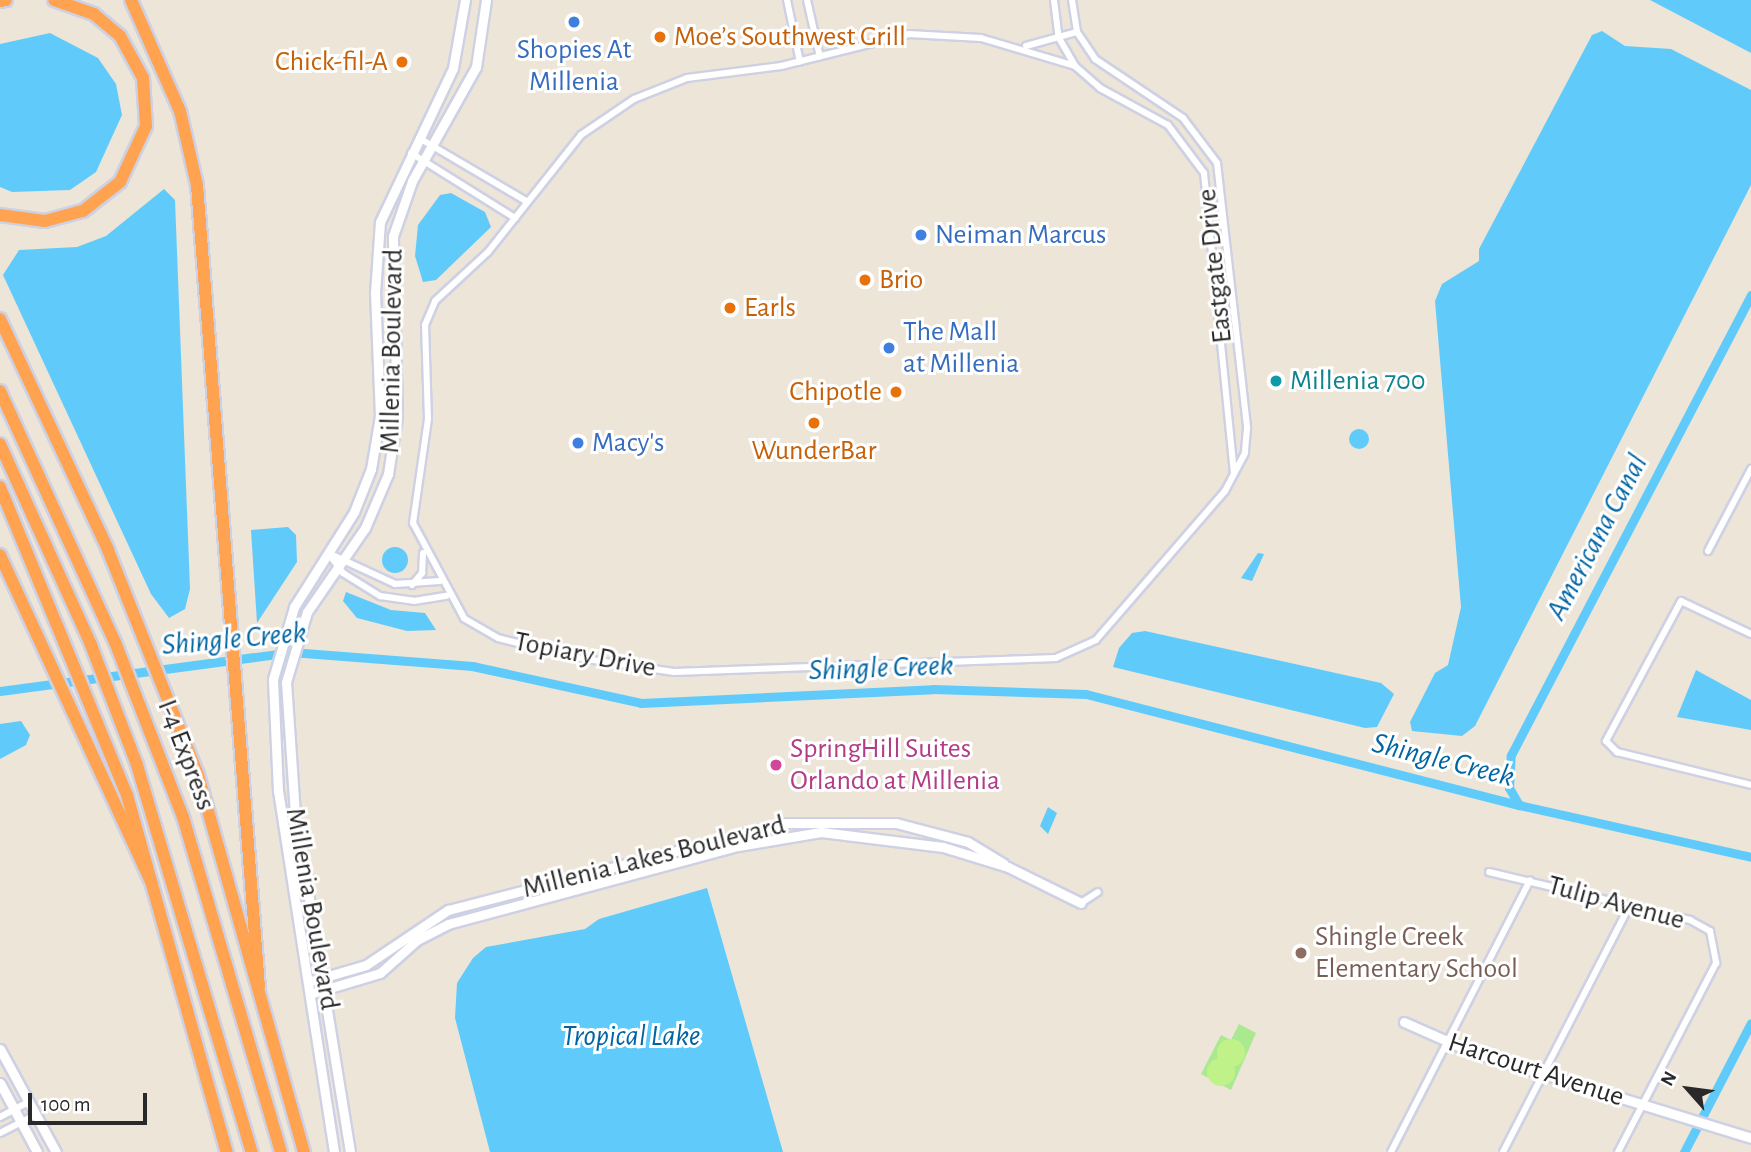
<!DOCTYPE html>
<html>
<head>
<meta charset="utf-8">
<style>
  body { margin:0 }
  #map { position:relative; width:1751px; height:1152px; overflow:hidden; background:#ede5d8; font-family:"Alegreya Sans",sans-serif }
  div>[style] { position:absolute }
  .green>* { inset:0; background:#aae98f }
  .pitch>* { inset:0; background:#c1f289 }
  .round { border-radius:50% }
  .water>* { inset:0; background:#60cbfa }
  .canal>* { height:9px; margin:-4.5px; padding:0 4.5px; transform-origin:4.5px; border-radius:4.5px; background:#60cbfa }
  .roads { filter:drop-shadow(2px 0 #ced1e3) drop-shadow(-2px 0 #ced1e3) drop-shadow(0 2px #ced1e3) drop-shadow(0 -2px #ced1e3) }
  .street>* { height:6px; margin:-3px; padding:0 3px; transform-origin:3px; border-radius:3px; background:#fff }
  .secondary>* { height:9px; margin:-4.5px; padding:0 4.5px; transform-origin:4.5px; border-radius:4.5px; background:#fff }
  .highway>* { height:12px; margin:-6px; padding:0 6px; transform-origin:6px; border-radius:6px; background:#ffa351 }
  .dots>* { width:19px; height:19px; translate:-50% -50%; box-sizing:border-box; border:4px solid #fff; border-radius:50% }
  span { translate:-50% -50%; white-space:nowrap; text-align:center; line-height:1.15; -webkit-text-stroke:6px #fff; paint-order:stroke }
  .food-label { font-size:28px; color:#c56008 }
  .left { translate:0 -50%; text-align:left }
  .right { translate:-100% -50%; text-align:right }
  .shop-label { font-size:28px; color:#366cbe }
  .street-label { font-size:28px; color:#292929 }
  .culture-label { font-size:28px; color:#0d838f }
  .hotel-label { font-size:28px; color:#b23c85 }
  .education-label { font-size:28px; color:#785e54 }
  .water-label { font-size:30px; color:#0165a4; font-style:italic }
  .north { position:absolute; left:1653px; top:1054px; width:70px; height:70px; -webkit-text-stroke:5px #fff; paint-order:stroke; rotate:298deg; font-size:19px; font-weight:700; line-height:28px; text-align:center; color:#292929 }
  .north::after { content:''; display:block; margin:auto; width:24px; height:32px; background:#292929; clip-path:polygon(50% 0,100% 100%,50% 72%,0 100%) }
  .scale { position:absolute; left:28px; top:1093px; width:119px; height:32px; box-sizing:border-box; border:4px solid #292929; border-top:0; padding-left:9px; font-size:21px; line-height:24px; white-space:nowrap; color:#292929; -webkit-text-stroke:5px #fff; paint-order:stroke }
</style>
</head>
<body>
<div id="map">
  <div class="green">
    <i style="clip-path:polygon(1239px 1024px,1256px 1033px,1231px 1090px,1201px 1074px,1221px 1035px,1231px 1040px)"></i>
  </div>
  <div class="pitch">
    <i class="round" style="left:1217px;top:1039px;width:28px;height:28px"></i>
    <i class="round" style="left:1207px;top:1058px;width:28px;height:28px"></i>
  </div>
  <div class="water">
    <i style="clip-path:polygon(1650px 0,1751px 0,1751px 53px)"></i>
    <i style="clip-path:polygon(1602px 31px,1625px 46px,1671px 49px,1751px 90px,1751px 185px,1475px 726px,1462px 736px,1412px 731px,1410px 722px,1435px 673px,1448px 665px,1461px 607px,1435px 301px,1442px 284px,1479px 261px,1479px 249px,1592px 35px)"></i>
    <i style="clip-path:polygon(50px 33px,98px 58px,116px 84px,122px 115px,96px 172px,70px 190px,12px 192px,0 187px,0 44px)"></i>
    <i style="clip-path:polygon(164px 189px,175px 200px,190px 589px,185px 609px,169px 618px,151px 594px,3px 275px,19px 250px,77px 247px,106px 236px)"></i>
    <i style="clip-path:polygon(451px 193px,485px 212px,491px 227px,436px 280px,423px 282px,415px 256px,418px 225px,440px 195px)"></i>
    <i class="round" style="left:1349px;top:429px;width:20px;height:20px"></i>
    <i style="clip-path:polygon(288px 527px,296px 535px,297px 562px,257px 623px,251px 530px)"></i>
    <i class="round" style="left:382px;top:547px;width:26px;height:26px"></i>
    <i style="clip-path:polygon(1258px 553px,1264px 554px,1252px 581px,1241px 578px)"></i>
    <i style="clip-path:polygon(346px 592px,391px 610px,425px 613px,436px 630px,407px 631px,357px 618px,343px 601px)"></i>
    <i style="clip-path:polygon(1145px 631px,1381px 683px,1394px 694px,1377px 727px,1365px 728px,1113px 667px,1119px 648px,1132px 633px)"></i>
    <i style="clip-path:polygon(1696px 670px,1751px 700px,1751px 730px,1677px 717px)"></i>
    <i style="clip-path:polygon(21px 721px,30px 735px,26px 745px,0 759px,0 724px)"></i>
    <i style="clip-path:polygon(1048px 807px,1057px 813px,1048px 834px,1040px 826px)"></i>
    <i style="clip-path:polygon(707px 888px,783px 1152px,490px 1152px,455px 1018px,457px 983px,473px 958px,486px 947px,585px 929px,599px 919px)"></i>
  </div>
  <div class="canal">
    <i style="left:0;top:691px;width:294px;rotate:-7.6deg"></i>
    <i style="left:291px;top:652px;width:182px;rotate:4.4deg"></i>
    <i style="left:472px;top:666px;width:173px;rotate:12.3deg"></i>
    <i style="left:641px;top:703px;width:292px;rotate:-2.7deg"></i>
    <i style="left:933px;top:689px;width:153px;rotate:1.9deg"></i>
    <i style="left:1086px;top:694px;width:447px;rotate:14.4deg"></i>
    <i style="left:1519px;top:805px;width:238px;rotate:12.6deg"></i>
    <i style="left:1519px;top:805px;width:20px;rotate:-120deg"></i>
    <i style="left:1509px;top:788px;width:33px;rotate:-87deg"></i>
    <i style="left:1511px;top:755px;width:519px;rotate:-62.45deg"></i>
    <i style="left:1684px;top:1152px;width:145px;rotate:-62.6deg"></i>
  </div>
  <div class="roads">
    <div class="street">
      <i style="left:787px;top:0;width:63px;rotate:78.2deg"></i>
      <i style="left:807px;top:0;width:58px;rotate:77.2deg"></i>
      <i style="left:1054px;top:0;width:38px;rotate:83deg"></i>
      <i style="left:1059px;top:38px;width:32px;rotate:60deg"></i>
      <i style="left:1075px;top:66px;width:33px;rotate:41deg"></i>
      <i style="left:1100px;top:88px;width:77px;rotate:28.6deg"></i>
      <i style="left:1168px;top:125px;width:60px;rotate:53.1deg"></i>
      <i style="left:1204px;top:173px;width:302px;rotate:84.3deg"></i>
      <i style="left:1072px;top:0;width:32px;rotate:81deg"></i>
      <i style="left:1077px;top:32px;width:32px;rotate:56deg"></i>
      <i style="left:1095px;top:59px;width:106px;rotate:33.8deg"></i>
      <i style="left:1183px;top:118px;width:56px;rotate:52.9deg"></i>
      <i style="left:1217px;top:163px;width:267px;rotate:83.5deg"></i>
      <i style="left:1247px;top:428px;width:25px;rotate:95deg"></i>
      <i style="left:1245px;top:453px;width:43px;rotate:117.8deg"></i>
      <i style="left:1225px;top:491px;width:197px;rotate:130.9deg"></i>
      <i style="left:1096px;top:640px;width:44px;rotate:155.8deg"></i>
      <i style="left:1056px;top:658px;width:382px;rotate:177.9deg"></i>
      <i style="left:674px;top:672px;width:102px;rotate:-171.6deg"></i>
      <i style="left:573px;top:657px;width:77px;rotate:-165.8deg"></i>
      <i style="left:498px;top:638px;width:39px;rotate:-150deg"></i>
      <i style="left:464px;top:618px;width:108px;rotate:-118.2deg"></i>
      <i style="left:413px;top:523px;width:105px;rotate:-81.8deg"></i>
      <i style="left:428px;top:419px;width:94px;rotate:-91.8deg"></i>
      <i style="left:425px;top:325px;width:26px;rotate:-67deg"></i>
      <i style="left:435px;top:301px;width:72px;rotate:-42.8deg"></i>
      <i style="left:488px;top:252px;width:149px;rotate:-51.5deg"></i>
      <i style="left:581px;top:135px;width:64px;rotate:-34.2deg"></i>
      <i style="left:634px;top:99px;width:57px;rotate:-21.6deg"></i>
      <i style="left:687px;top:78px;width:95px;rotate:-7.3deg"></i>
      <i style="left:781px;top:66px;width:132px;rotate:-14deg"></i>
      <i style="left:909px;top:34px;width:72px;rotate:3.2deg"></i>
      <i style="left:981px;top:38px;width:98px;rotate:16.6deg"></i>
      <i style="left:1026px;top:46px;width:53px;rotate:-15.4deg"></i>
      <i style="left:419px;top:138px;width:124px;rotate:30.5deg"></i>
      <i style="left:411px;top:153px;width:123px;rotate:32deg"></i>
      <i style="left:1708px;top:551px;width:93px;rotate:-62.3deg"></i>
      <i style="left:328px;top:553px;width:25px;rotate:53deg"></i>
      <i style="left:343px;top:573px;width:44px;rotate:31.9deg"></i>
      <i style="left:380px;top:596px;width:34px;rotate:8deg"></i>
      <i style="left:414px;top:601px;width:33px;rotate:-9deg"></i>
      <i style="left:328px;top:553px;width:74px;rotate:24.8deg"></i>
      <i style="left:395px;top:584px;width:45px;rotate:-3.8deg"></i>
      <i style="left:412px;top:585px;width:16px;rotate:-50deg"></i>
      <i style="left:422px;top:573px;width:20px;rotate:-87deg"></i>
      <i style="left:1751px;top:634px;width:77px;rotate:-154.8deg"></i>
      <i style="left:1681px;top:601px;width:159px;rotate:118.2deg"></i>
      <i style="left:1606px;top:741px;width:16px;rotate:45deg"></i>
      <i style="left:1617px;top:752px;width:138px;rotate:13.8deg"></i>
      <i style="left:1489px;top:872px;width:207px;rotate:13.4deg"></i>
      <i style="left:1690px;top:920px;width:23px;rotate:29deg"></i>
      <i style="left:1710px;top:931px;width:33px;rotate:79deg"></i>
      <i style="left:1716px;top:963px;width:213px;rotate:117.4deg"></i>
      <i style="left:1081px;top:903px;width:20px;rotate:-33deg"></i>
      <i style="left:0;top:1117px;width:32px;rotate:-28deg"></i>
      <i style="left:0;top:1133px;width:39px;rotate:-27deg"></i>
      <i style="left:1391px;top:1152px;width:305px;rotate:-62.9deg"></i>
      <i style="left:1503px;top:1152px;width:278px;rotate:-62.8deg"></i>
    </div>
    <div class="secondary">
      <i style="left:311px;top:981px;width:57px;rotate:-16.2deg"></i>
      <i style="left:366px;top:965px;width:99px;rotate:-33.9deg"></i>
      <i style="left:448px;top:910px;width:347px;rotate:-14.5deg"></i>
      <i style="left:784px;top:823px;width:112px"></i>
      <i style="left:896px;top:823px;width:74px;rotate:14.8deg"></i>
      <i style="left:968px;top:842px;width:42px;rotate:31.4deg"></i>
      <i style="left:313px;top:993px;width:70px;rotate:-16.6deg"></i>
      <i style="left:380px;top:973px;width:50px;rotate:-41.7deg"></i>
      <i style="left:417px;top:940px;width:35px;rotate:-27deg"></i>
      <i style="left:448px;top:924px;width:300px;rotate:-15.1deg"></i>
      <i style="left:738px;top:846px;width:84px;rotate:-9.6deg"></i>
      <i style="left:821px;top:832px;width:123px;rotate:7deg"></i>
      <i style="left:943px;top:847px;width:68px;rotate:17.1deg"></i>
      <i style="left:1008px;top:867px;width:81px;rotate:26.3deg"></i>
      <i style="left:1404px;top:1022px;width:74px;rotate:23.8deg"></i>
      <i style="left:1472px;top:1052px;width:292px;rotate:17.1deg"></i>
      <i style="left:0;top:1049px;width:117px;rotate:61.5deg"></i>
      <i style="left:0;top:1083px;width:78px;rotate:61.8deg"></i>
      <i style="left:334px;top:1152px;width:365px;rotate:-98.8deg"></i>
      <i style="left:278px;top:791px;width:112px;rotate:-92.6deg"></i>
      <i style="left:273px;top:679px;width:75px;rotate:-73.7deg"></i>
      <i style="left:294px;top:607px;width:112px;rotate:-57.7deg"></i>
      <i style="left:354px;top:512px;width:46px;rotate:-68.4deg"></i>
      <i style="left:371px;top:469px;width:54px;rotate:-80.4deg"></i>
      <i style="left:380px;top:416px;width:123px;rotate:-92.3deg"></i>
      <i style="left:375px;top:293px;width:71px;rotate:-86deg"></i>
      <i style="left:380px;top:222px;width:170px;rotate:-64.6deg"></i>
      <i style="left:453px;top:68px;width:69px;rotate:-80deg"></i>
      <i style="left:350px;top:1152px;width:342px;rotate:-99.2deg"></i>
      <i style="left:295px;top:814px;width:132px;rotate:-93.9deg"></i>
      <i style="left:286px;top:682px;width:73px;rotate:-73.3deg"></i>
      <i style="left:307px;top:612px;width:102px;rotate:-55.4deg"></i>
      <i style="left:365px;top:528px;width:59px;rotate:-66.9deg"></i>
      <i style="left:388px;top:474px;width:59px;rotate:-81.2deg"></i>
      <i style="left:397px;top:416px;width:180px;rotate:-91.3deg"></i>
      <i style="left:393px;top:236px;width:58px;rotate:-70.9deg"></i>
      <i style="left:412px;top:181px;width:131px;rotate:-60.7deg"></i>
      <i style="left:476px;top:67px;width:68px;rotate:-81.5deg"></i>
    </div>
    <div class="highway">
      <i style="left:131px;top:0;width:121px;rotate:66.2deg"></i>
      <i style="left:180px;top:111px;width:76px;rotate:77.1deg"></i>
      <i style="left:197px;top:185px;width:804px;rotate:85.58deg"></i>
      <i style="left:0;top:1px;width:6px;rotate:-9deg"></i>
      <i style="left:0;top:215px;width:45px;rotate:7.6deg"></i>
      <i style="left:45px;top:221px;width:39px;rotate:-15deg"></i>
      <i style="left:83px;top:211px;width:47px;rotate:-38.1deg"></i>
      <i style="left:120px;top:182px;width:62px;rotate:-65.1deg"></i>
      <i style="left:146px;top:126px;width:48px;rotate:-93.6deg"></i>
      <i style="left:143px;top:78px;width:48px;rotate:-118.7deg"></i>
      <i style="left:120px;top:36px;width:34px;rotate:-140deg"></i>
      <i style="left:94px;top:14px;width:42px;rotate:-160.7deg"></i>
      <i style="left:0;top:319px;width:255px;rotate:64.9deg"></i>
      <i style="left:108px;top:550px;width:242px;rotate:68.2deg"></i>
      <i style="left:198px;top:775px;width:392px;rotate:74.3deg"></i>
      <i style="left:0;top:391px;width:276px;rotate:65.4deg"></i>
      <i style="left:115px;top:642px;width:188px;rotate:68.8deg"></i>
      <i style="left:183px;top:817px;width:349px;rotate:73.7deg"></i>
      <i style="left:0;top:444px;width:221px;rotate:65.6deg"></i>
      <i style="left:91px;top:645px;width:129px;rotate:69deg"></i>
      <i style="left:137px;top:765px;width:404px;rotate:73.5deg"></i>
      <i style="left:0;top:487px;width:333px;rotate:67.6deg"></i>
      <i style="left:127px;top:795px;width:371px;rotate:74.4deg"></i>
      <i style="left:0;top:555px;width:362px;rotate:65.2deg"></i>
    </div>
  </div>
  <div class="dots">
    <i style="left:574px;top:22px;background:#3f7fe0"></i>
    <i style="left:660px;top:37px;background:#e8710a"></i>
    <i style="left:402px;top:62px;background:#e8710a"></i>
    <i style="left:921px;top:235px;background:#3f7fe0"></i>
    <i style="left:865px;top:280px;background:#e8710a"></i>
    <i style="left:730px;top:308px;background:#e8710a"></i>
    <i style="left:889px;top:348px;background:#3f7fe0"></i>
    <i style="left:1276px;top:381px;background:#0f9aa8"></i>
    <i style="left:896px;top:392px;background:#e8710a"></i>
    <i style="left:814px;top:423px;background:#e8710a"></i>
    <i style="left:578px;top:443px;background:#3f7fe0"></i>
    <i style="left:776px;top:765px;background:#d1479c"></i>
    <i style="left:1301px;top:953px;background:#8d6e63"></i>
  </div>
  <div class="food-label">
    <span class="left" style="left:674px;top:37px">Moe’s Southwest Grill</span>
    <span class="right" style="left:388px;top:62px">Chick-fil-A</span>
    <span class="left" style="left:879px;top:280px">Brio</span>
    <span class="left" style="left:744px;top:308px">Earls</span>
    <span class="right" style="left:882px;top:392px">Chipotle</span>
    <span style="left:814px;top:451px">WunderBar</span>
  </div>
  <div class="shop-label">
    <span style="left:574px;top:66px">Shopies At<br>Millenia</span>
    <span class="left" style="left:935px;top:235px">Neiman Marcus</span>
    <span class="left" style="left:903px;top:348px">The Mall<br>at Millenia</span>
    <span class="left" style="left:592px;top:443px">Macy's</span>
  </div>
  <div class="street-label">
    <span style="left:1215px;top:266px;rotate:-96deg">Eastgate Drive</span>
    <span style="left:392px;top:351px;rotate:-89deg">Millenia Boulevard</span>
    <span style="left:585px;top:655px;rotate:11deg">Topiary Drive</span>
    <span style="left:186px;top:755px;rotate:69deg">I-4 Express</span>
    <span style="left:654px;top:857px;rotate:-14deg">Millenia Lakes Boulevard</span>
    <span style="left:1616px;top:903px;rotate:15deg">Tulip Avenue</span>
    <span style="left:312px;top:909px;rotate:80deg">Millenia Boulevard</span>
    <span style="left:1536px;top:1070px;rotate:18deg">Harcourt Avenue</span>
  </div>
  <div class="culture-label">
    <span class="left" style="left:1290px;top:381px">Millenia 700</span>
  </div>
  <div class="hotel-label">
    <span class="left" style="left:790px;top:765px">SpringHill Suites<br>Orlando at Millenia</span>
  </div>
  <div class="education-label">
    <span class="left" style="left:1315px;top:953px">Shingle Creek<br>Elementary School</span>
  </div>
  <div class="water-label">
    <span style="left:1597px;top:537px;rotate:-62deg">Americana Canal</span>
    <span style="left:234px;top:639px;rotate:-5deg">Shingle Creek</span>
    <span style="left:881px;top:668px;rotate:-2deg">Shingle Creek</span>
    <span style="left:1443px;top:760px;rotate:14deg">Shingle Creek</span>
    <span style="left:631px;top:1036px">Tropical Lake</span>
  </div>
  <div class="north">N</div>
  <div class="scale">100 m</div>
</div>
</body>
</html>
